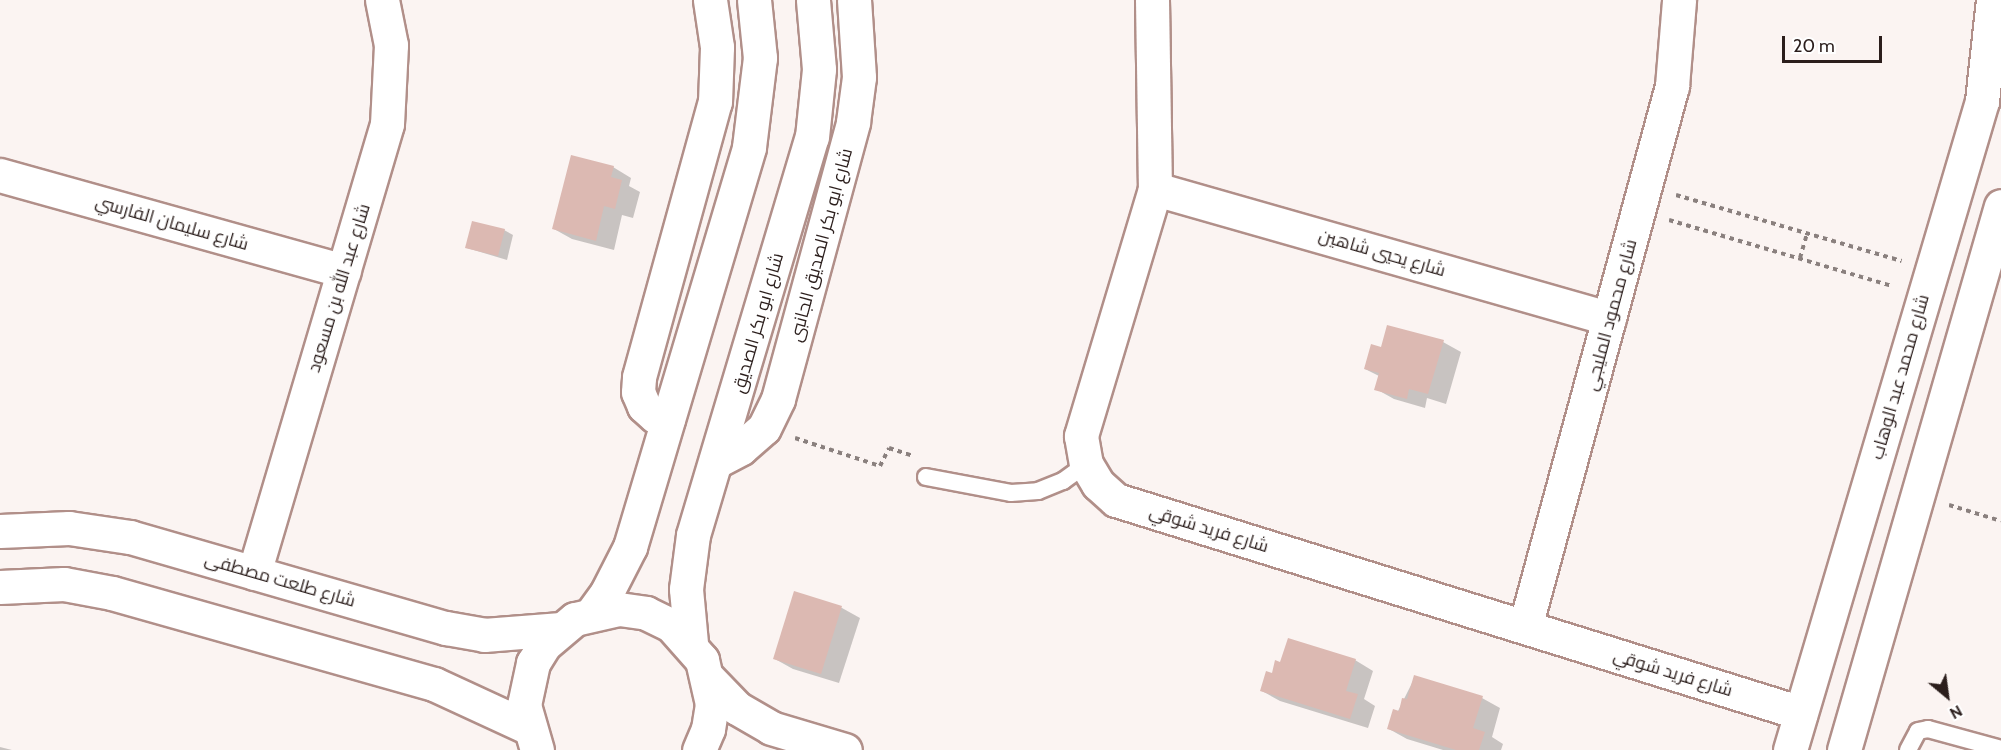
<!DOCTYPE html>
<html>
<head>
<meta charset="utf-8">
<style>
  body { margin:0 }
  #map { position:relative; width:2001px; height:750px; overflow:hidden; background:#fbf4f2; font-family:Cabin,Cairo,sans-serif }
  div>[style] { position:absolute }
  .shadow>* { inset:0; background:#0003 }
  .building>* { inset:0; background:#dcb9b2 }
  .path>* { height:4px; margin-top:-2px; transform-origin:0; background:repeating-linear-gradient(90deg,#8a807e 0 4.5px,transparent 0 9px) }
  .roads { filter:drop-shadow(2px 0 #b18f89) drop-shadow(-2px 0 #b18f89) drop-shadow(0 2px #b18f89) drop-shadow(0 -2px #b18f89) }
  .service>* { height:16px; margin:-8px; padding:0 8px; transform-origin:8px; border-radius:8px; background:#fff }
  .minor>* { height:33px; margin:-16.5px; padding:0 16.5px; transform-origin:16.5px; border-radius:16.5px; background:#fff }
  .tertiary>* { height:33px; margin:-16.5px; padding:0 16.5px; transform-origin:16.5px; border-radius:16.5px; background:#fff }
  span { translate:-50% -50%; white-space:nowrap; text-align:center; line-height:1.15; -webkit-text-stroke:4.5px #fff; paint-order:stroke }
  .street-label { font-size:18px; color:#2b1e1c }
  .north { position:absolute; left:1917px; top:666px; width:60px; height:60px; -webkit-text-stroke:4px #fff; paint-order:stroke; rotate:151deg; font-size:16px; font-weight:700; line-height:24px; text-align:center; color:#2b1e1c }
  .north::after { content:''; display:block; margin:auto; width:21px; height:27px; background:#2b1e1c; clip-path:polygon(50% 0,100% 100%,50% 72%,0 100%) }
  .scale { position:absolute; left:1782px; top:36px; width:100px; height:27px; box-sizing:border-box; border:3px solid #2b1e1c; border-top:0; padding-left:8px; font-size:18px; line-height:21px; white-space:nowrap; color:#2b1e1c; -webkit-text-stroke:4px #fff; paint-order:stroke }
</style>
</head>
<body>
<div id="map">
  <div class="shadow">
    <i style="clip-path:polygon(613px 167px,631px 178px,629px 186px,640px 192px,633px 218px,622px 215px,614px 250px,572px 239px,554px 229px)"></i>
    <i style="clip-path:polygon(504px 230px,513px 235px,507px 260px,467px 248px)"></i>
    <i style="clip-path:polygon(1443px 342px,1461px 352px,1446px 404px,1427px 398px,1425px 408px,1394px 399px,1376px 389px,1379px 376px,1365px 369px,1382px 349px)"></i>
    <i style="clip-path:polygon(795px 593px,842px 608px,860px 618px,839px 683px,793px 669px,775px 659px)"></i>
    <i style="clip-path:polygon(1355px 660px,1373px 671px,1364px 699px,1375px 706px,1368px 728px,1280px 701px,1262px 691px,1281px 664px)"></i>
    <i style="clip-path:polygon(1415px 677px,1482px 698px,1500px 708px,1492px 737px,1503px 744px,1501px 750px,1443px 750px,1407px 739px,1389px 729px)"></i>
    <i style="clip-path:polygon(0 747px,12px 750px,0 750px)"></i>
  </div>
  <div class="building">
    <i style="clip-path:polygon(571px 155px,614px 166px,611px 177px,622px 180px,615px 209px,604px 206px,596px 241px,552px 229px)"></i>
    <i style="clip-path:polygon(472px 221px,505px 229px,498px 256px,465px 248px)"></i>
    <i style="clip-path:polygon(1387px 325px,1444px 340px,1428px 394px,1409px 389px,1407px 399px,1374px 390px,1379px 373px,1364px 369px,1371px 344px,1381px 347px)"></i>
    <i style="clip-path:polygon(794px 591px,842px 606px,821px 674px,773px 659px)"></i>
    <i style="clip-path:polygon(1288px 638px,1356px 659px,1346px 691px,1358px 694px,1350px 719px,1260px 691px,1266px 671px,1272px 673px,1275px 660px,1280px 662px)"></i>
    <i style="clip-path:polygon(1414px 675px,1483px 696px,1473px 728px,1485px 732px,1479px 750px,1456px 750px,1387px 729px,1393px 709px,1399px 711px,1402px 698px,1407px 699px)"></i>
  </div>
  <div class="path">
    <i style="left:1676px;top:195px;width:235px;rotate:16.3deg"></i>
    <i style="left:1669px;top:220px;width:233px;rotate:16.5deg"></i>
    <i style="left:1800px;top:258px;width:26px;rotate:-74deg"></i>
    <i style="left:795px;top:438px;width:89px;rotate:18.2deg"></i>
    <i style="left:880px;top:466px;width:20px;rotate:-63deg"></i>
    <i style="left:889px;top:448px;width:26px;rotate:18deg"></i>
    <i style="left:1949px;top:505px;width:54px;rotate:17.1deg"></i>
  </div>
  <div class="roads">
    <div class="service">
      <i style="left:926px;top:477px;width:86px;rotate:10.7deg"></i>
      <i style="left:1011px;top:493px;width:27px;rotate:-4deg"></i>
      <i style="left:1038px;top:491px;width:27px;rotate:-22deg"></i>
      <i style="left:1063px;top:481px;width:29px;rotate:-36deg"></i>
      <i style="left:1908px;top:750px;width:21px;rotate:-62deg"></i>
      <i style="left:1918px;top:731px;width:10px;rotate:-11deg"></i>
      <i style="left:1928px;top:729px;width:76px;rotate:15.3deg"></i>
    </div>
    <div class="minor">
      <i style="left:1152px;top:0;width:189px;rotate:89.1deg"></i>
      <i style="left:1155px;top:189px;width:258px;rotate:106.7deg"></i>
      <i style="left:1081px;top:436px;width:28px;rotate:80deg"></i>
      <i style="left:1086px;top:464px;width:23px;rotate:59deg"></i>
      <i style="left:1098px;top:484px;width:24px;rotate:42deg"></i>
      <i style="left:1116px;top:500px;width:717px;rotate:17.27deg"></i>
      <i style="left:0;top:175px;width:357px;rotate:15.6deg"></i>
      <i style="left:1155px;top:189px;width:472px;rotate:15.9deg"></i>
      <i style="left:668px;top:419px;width:13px;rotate:-167deg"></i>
      <i style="left:655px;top:416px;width:15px;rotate:-138deg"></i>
      <i style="left:644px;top:406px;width:15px;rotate:-113deg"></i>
      <i style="left:638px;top:392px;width:15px;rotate:-86deg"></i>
      <i style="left:639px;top:377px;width:285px;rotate:-74.6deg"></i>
      <i style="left:715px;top:102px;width:55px;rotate:-87.9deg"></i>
      <i style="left:717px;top:47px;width:48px;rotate:-98.5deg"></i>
      <i style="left:717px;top:461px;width:27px;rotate:-28deg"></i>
      <i style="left:741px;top:448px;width:30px;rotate:-41deg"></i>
      <i style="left:764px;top:428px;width:32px;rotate:-64deg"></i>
      <i style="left:778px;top:399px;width:287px;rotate:-74.8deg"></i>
      <i style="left:853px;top:122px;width:45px;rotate:-82.4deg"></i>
      <i style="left:859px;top:77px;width:77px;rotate:-93.7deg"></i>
      <i style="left:254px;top:573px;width:468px;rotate:-73.5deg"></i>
      <i style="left:387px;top:124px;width:79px;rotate:-87.1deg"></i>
      <i style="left:391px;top:45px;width:46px;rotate:-101.3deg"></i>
      <i style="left:1525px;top:627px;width:561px;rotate:-74.8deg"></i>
      <i style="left:1672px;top:86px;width:86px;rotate:-85.3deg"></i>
      <i style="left:1790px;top:750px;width:677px;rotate:-73.52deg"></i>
      <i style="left:1982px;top:101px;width:102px;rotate:-83.8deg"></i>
      <i style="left:1844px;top:750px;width:566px;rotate:-73.9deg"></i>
    </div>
    <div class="tertiary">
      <i style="left:0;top:531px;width:69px;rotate:-2.5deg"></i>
      <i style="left:69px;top:528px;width:62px;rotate:8.4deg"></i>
      <i style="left:130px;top:537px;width:329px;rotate:16.1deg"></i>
      <i style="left:446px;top:628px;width:39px;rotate:10deg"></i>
      <i style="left:484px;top:635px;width:76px;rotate:-4.5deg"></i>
      <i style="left:0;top:587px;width:64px;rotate:-2.7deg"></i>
      <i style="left:64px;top:584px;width:49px;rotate:10.6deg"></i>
      <i style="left:112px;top:593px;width:335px;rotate:15.8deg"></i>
      <i style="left:434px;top:684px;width:102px;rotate:24.8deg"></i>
      <i style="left:592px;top:613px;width:26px;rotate:-54deg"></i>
      <i style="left:607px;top:592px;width:51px;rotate:-62.9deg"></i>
      <i style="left:630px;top:547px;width:417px;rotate:-73.4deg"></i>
      <i style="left:749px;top:147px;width:90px;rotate:-83deg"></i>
      <i style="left:760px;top:58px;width:58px;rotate:-95.9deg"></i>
      <i style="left:691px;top:643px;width:54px;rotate:-95.3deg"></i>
      <i style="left:686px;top:589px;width:54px;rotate:-82.6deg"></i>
      <i style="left:693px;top:535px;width:415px;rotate:-73.4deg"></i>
      <i style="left:812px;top:137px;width:68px;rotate:-84.1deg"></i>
      <i style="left:819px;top:69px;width:69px;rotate:-95deg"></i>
      <i style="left:709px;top:679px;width:40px;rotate:46deg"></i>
      <i style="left:737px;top:708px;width:39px;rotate:30deg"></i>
      <i style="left:771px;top:728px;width:77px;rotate:16.6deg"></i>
      <i style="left:537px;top:750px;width:47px;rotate:-106.1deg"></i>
      <i style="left:524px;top:705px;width:43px;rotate:-77.9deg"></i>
      <i style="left:533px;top:663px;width:22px;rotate:-58deg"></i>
      <i style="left:545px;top:644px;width:39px;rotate:-40deg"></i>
      <i style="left:575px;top:619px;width:45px;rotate:-12.8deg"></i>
      <i style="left:619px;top:609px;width:27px;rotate:8deg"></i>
      <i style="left:646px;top:613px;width:28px;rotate:26deg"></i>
      <i style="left:671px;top:625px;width:47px;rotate:48.5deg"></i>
      <i style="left:702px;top:660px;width:45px;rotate:77.2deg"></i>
      <i style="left:712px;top:704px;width:25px;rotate:99deg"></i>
      <i style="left:708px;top:729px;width:23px;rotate:113deg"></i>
    </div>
  </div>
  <div class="street-label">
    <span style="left:172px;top:223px;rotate:16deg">شارع سليمان الفارسي</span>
    <span style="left:821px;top:245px;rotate:-75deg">شارع ابو بكر الصديق الجانبى</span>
    <span style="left:1382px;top:253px;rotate:16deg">شارع يحيي شاهين</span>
    <span style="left:339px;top:288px;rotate:-73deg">شارع عبد الله بن مسعود</span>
    <span style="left:1611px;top:315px;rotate:-75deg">شارع محمود المليجي</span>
    <span style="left:758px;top:323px;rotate:-74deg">شارع ابو بكر الصديق</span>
    <span style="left:1900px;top:377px;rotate:-74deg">شارع محمد عبد الوهاب</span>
    <span style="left:1209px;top:529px;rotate:17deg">شارع فريد شوقي</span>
    <span style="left:280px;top:580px;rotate:16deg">شارع طلعت مصطفى</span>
    <span style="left:1673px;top:673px;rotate:17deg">شارع فريد شوقي</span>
  </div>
  <div class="north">N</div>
  <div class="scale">20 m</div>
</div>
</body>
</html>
